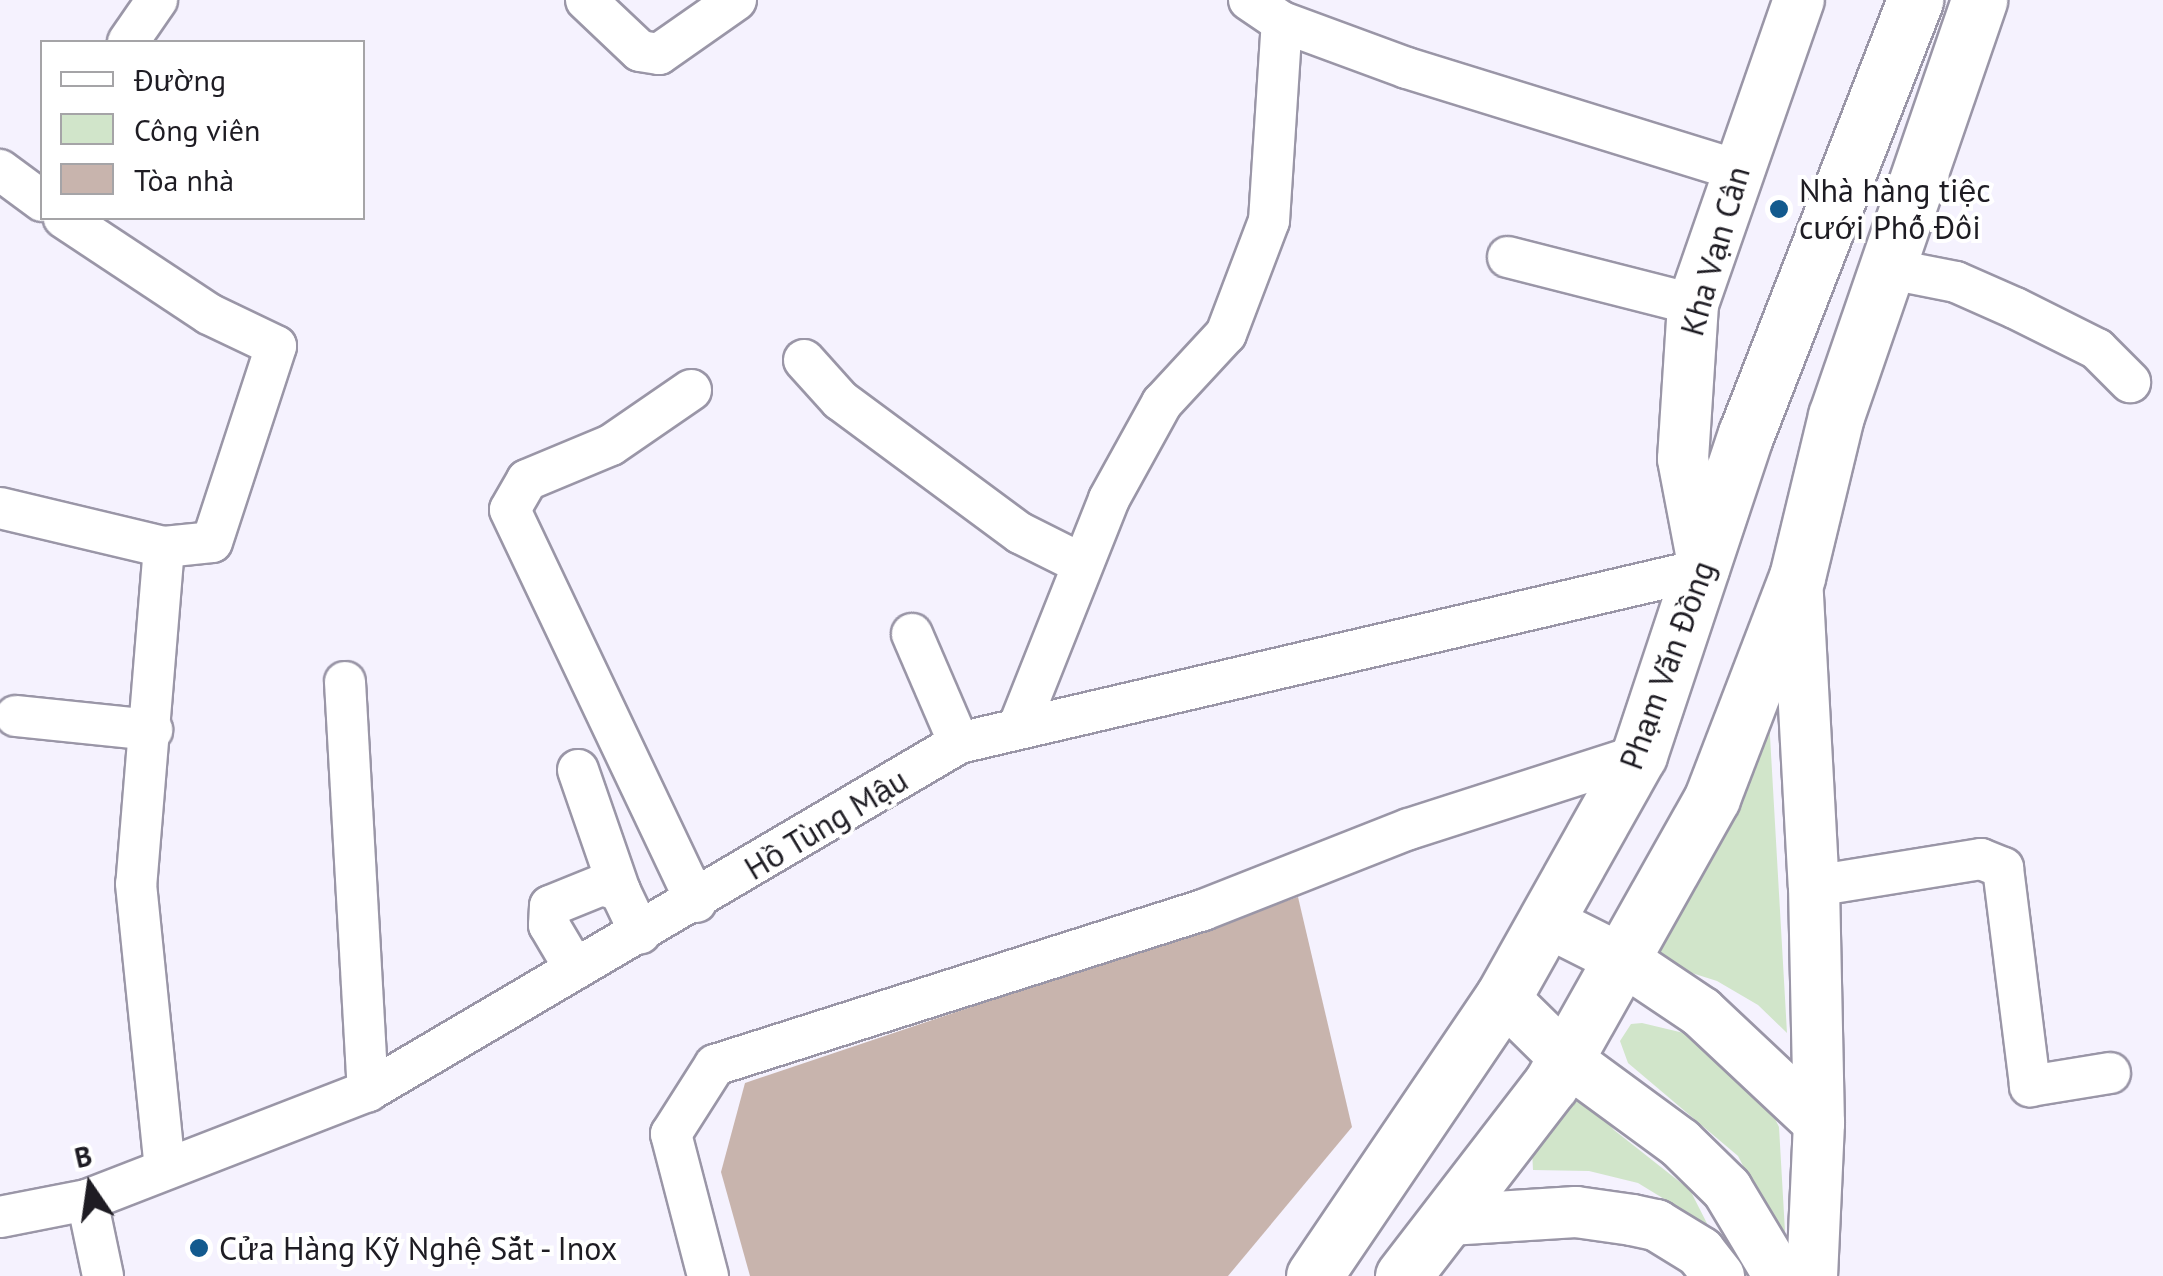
<!DOCTYPE html>
<html>
<head>
<meta charset="utf-8">
<style>
  body { margin:0 }
  #map { position:relative; width:2163px; height:1276px; overflow:hidden; background:#f5f2fe; font-family:"PT Sans",sans-serif }
  div>[style] { position:absolute }
  .green>* { inset:0; background:#d1e5ca }
  .building>* { inset:0; background:#c8b4ad }
  .roads { filter:drop-shadow(2px 0 #9a96a7) drop-shadow(-2px 0 #9a96a7) drop-shadow(0 2px #9a96a7) drop-shadow(0 -2px #9a96a7) }
  .minor>* { height:40px; margin:-20px; padding:0 20px; transform-origin:20px; border-radius:20px; background:#fff }
  .major>* { height:50px; margin:-25px; padding:0 25px; transform-origin:25px; border-radius:25px; background:#fff }
  .highway>* { height:55px; margin:-27.5px; padding:0 27.5px; transform-origin:27.5px; border-radius:27.5px; background:#fff }
  .dots>* { width:28px; height:28px; translate:-50% -50%; box-sizing:border-box; border:5px solid #fff; border-radius:50% }
  span { translate:-50% -50%; white-space:nowrap; text-align:center; line-height:1.15; -webkit-text-stroke:8px #fff; paint-order:stroke }
  .poi-label { font-size:32px; color:#1e1c23 }
  .left { translate:0 -50%; text-align:left }
  .street-label { font-size:32px; color:#1e1c23 }
  .legend { position:absolute; left:40px; top:40px; width:325px; height:180px; box-sizing:border-box; background:#fff; border:2px solid #a5a4a7; margin:0; padding:12px 18px; list-style:none; font-size:30px; color:#1e1c23 }
  .legend li { display:flex; align-items:center; gap:20px; height:50px }
  .legend b { width:50px; border:2px solid #a5a4a7 }
  .north { position:absolute; left:40px; top:1136px; width:100px; height:100px; -webkit-text-stroke:8px #fff; paint-order:stroke; rotate:347deg; font-size:28px; font-weight:700; line-height:40px; text-align:center; color:#1e1c23 }
  .north::after { content:''; display:block; margin:auto; width:35px; height:45px; background:#1e1c23; clip-path:polygon(50% 0,100% 100%,50% 72%,0 100%) }
</style>
</head>
<body>
<div id="map">
  <div class="green">
    <i style="clip-path:polygon(1768px 701px,1787px 1033px,1758px 1005px,1717px 981px,1651px 960px)"></i>
    <i style="clip-path:polygon(1642px 1023px,1688px 1034px,1760px 1088px,1779px 1127px,1786px 1249px,1738px 1156px,1628px 1063px,1620px 1041px,1631px 1024px)"></i>
    <i style="clip-path:polygon(1579px 1087px,1614px 1130px,1690px 1190px,1719px 1247px,1674px 1205px,1638px 1183px,1589px 1171px,1533px 1170px,1532px 1150px)"></i>
  </div>
  <div class="building">
    <i style="clip-path:polygon(1298px 897px,1352px 1127px,1228px 1276px,750px 1276px,721px 1172px,745px 1083px)"></i>
  </div>
  <div class="roads">
    <div class="minor">
      <i style="left:586px;top:0;width:74px;rotate:43.4deg"></i>
      <i style="left:640px;top:51px;width:19px;rotate:9deg"></i>
      <i style="left:659px;top:54px;width:94px;rotate:-35deg"></i>
      <i style="left:1249px;top:0;width:40px;rotate:34deg"></i>
      <i style="left:1282px;top:22px;width:133px;rotate:20.2deg"></i>
      <i style="left:1407px;top:68px;width:345px;rotate:17.2deg"></i>
      <i style="left:128px;top:42px;width:51px;rotate:-55.4deg"></i>
      <i style="left:0;top:170px;width:52px;rotate:36.4deg"></i>
      <i style="left:1508px;top:257px;width:191px;rotate:14.3deg"></i>
      <i style="left:1885px;top:268px;width:72px;rotate:11.2deg"></i>
      <i style="left:1956px;top:282px;width:64px;rotate:23.8deg"></i>
      <i style="left:2015px;top:308px;width:92px;rotate:26.6deg"></i>
      <i style="left:2097px;top:349px;width:47px;rotate:45deg"></i>
      <i style="left:804px;top:360px;width:54px;rotate:48deg"></i>
      <i style="left:840px;top:400px;width:224px;rotate:36.5deg"></i>
      <i style="left:1020px;top:533px;width:69px;rotate:26.6deg"></i>
      <i style="left:691px;top:390px;width:97px;rotate:145.5deg"></i>
      <i style="left:611px;top:445px;width:91px;rotate:157.4deg"></i>
      <i style="left:527px;top:480px;width:34px;rotate:120deg"></i>
      <i style="left:510px;top:510px;width:434px;rotate:64.6deg"></i>
      <i style="left:0;top:508px;width:169px;rotate:13.4deg"></i>
      <i style="left:164px;top:547px;width:48px;rotate:-5.9deg"></i>
      <i style="left:212px;top:542px;width:206px;rotate:-71.9deg"></i>
      <i style="left:276px;top:346px;width:74px;rotate:-154.5deg"></i>
      <i style="left:209px;top:314px;width:174px;rotate:-146.5deg"></i>
      <i style="left:164px;top:547px;width:338px;rotate:94.7deg"></i>
      <i style="left:136px;top:884px;width:286px;rotate:84.2deg"></i>
      <i style="left:912px;top:634px;width:119px;rotate:66.7deg"></i>
      <i style="left:345px;top:682px;width:410px;rotate:86.8deg"></i>
      <i style="left:16px;top:716px;width:137px;rotate:5.9deg"></i>
      <i style="left:1018px;top:728px;width:246px;rotate:-68.3deg"></i>
      <i style="left:1109px;top:499px;width:110px;rotate:-61.1deg"></i>
      <i style="left:1162px;top:403px;width:94px;rotate:-47.2deg"></i>
      <i style="left:1226px;top:334px;width:121px;rotate:-69.2deg"></i>
      <i style="left:1269px;top:221px;width:199px;rotate:-86.3deg"></i>
      <i style="left:578px;top:770px;width:128px;rotate:70.9deg"></i>
      <i style="left:1814px;top:886px;width:169px;rotate:-9.2deg"></i>
      <i style="left:1981px;top:859px;width:24px;rotate:22deg"></i>
      <i style="left:2003px;top:868px;width:220px;rotate:82.9deg"></i>
      <i style="left:2030px;top:1086px;width:81px;rotate:-9.2deg"></i>
      <i style="left:575px;top:969px;width:51px;rotate:-120.6deg"></i>
      <i style="left:549px;top:925px;width:19px;rotate:-87deg"></i>
      <i style="left:550px;top:906px;width:56px;rotate:-22deg"></i>
      <i style="left:602px;top:885px;width:19px;rotate:18deg"></i>
      <i style="left:620px;top:891px;width:47px;rotate:64.5deg"></i>
      <i style="left:87px;top:1200px;width:78px;rotate:78.1deg"></i>
      <i style="left:0;top:1217px;width:89px;rotate:-11.1deg"></i>
      <i style="left:87px;top:1200px;width:301px;rotate:-21.2deg"></i>
      <i style="left:368px;top:1091px;width:686px;rotate:-30.49deg"></i>
      <i style="left:959px;top:743px;width:765px;rotate:-13.15deg"></i>
      <i style="left:708px;top:1276px;width:147px;rotate:-104.6deg"></i>
      <i style="left:671px;top:1134px;width:82px;rotate:-57.5deg"></i>
      <i style="left:715px;top:1065px;width:512px;rotate:-17.62deg"></i>
      <i style="left:1203px;top:910px;width:221px;rotate:-21.5deg"></i>
      <i style="left:1409px;top:829px;width:242px;rotate:-17.8deg"></i>
    </div>
    <div class="major">
      <i style="left:1704px;top:569px;width:112px;rotate:-100.8deg"></i>
      <i style="left:1683px;top:459px;width:155px;rotate:-86.3deg"></i>
      <i style="left:1693px;top:304px;width:322px;rotate:-70.8deg"></i>
      <i style="left:1797px;top:577px;width:309px;rotate:86.9deg"></i>
      <i style="left:1814px;top:886px;width:237px;rotate:88.8deg"></i>
      <i style="left:1819px;top:1123px;width:153px;rotate:92.6deg"></i>
      <i style="left:1549px;top:923px;width:85px;rotate:26.6deg"></i>
      <i style="left:1625px;top:961px;width:92px;rotate:33.9deg"></i>
      <i style="left:1701px;top:1012px;width:162px;rotate:43.2deg"></i>
      <i style="left:1503px;top:997px;width:90px;rotate:44.5deg"></i>
      <i style="left:1567px;top:1060px;width:140px;rotate:36.3deg"></i>
      <i style="left:1680px;top:1143px;width:66px;rotate:44.4deg"></i>
      <i style="left:1727px;top:1189px;width:101px;rotate:59.1deg"></i>
      <i style="left:1449px;top:1220px;width:127px;rotate:-3.6deg"></i>
      <i style="left:1576px;top:1212px;width:57px;rotate:8.1deg"></i>
      <i style="left:1632px;top:1220px;width:25px;rotate:12deg"></i>
      <i style="left:1656px;top:1225px;width:52px;rotate:31.5deg"></i>
      <i style="left:1700px;top:1252px;width:31px;rotate:52deg"></i>
    </div>
    <div class="highway">
      <i style="left:1314px;top:1276px;width:337px;rotate:-55.9deg"></i>
      <i style="left:1503px;top:997px;width:278px;rotate:-60.7deg"></i>
      <i style="left:1639px;top:755px;width:338px;rotate:-71.6deg"></i>
      <i style="left:1746px;top:434px;width:466px;rotate:-68.7deg"></i>
      <i style="left:1403px;top:1276px;width:242px;rotate:-52.4deg"></i>
      <i style="left:1551px;top:1084px;width:328px;rotate:-60.6deg"></i>
      <i style="left:1712px;top:798px;width:237px;rotate:-69deg"></i>
      <i style="left:1797px;top:577px;width:166px;rotate:-76.4deg"></i>
      <i style="left:1836px;top:416px;width:440px;rotate:-71deg"></i>
    </div>
  </div>
  <div class="dots">
    <i style="left:1779px;top:209px;background:#135a8e"></i>
    <i style="left:199px;top:1248px;background:#135a8e"></i>
  </div>
  <div class="poi-label">
    <span class="left" style="left:1799px;top:209px">Nhà hàng tiệc<br>cưới Phố Đôi</span>
    <span class="left" style="left:219px;top:1248px">Cửa Hàng Kỹ Nghệ Sắt - Inox</span>
  </div>
  <div class="street-label">
    <span style="left:1715px;top:251px;rotate:-74deg">Kha Vạn Cân</span>
    <span style="left:1667px;top:665px;rotate:-70deg">Phạm Văn Đồng</span>
    <span style="left:826px;top:824px;rotate:-31deg">Hồ Tùng Mậu</span>
  </div>
  <ul class="legend">
  <li><b style="height:12px;background:#fff"></b>Đường</li>
  <li><b style="height:28px;background:#d1e5ca"></b>Công viên</li>
  <li><b style="height:28px;background:#c8b4ad"></b>Tòa nhà</li>
  </ul>
  <div class="north">B</div>
</div>
</body>
</html>
